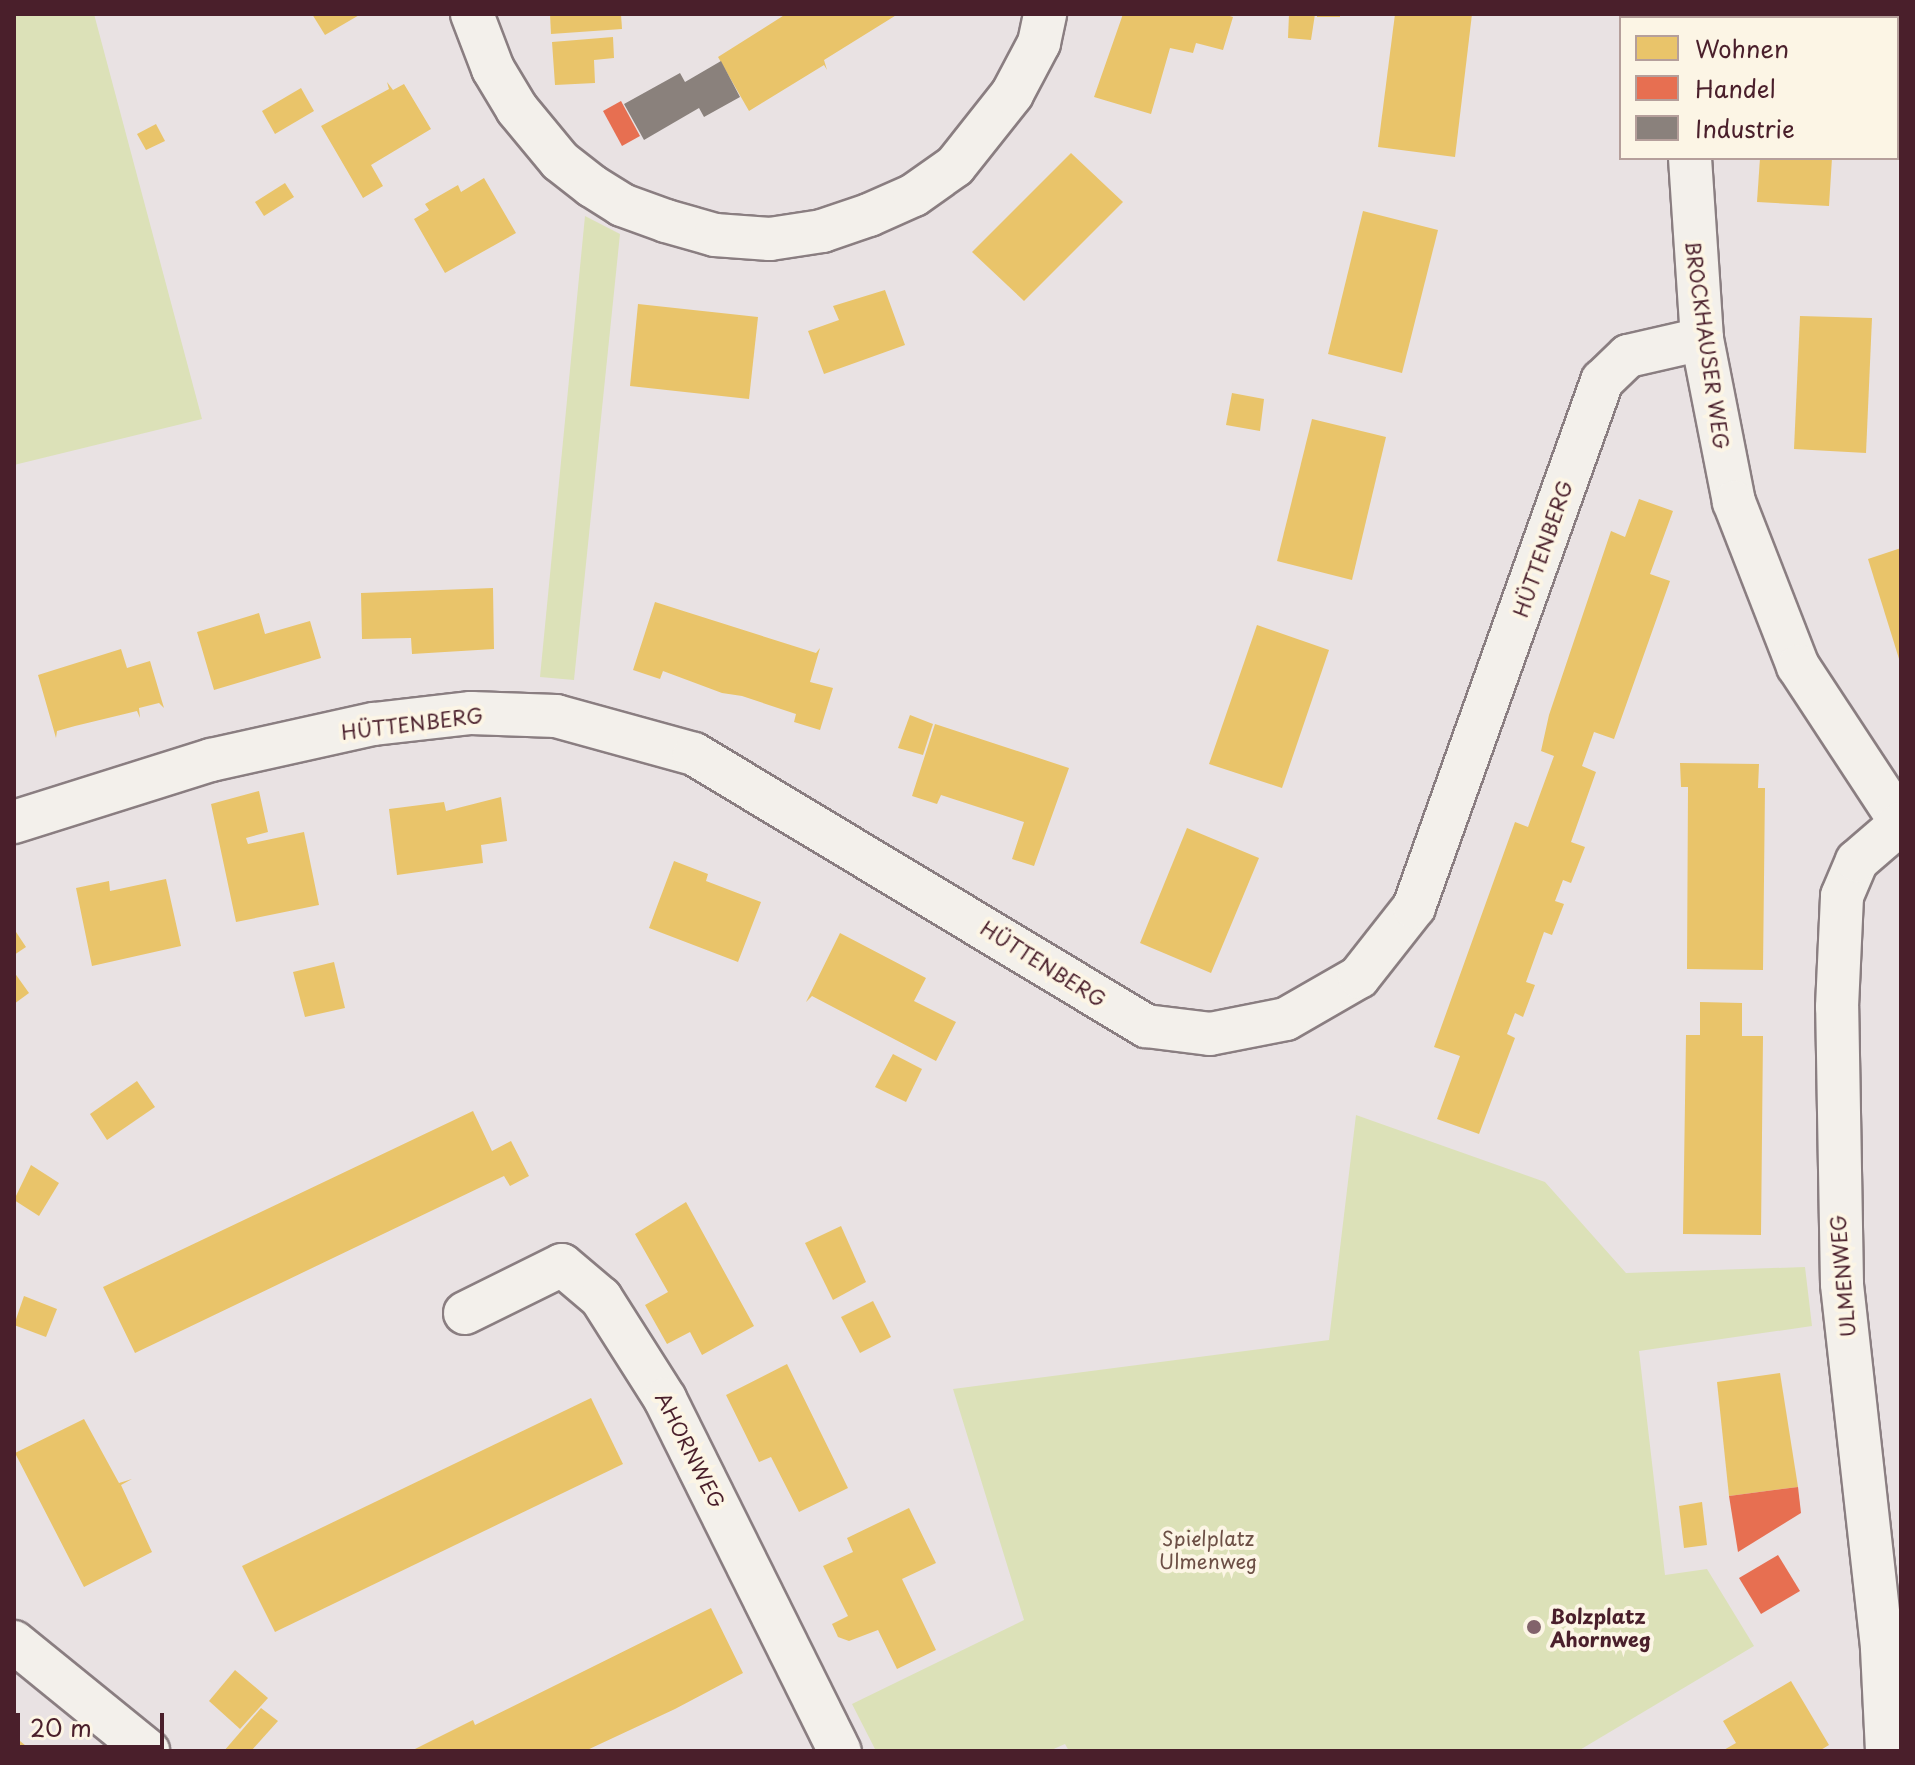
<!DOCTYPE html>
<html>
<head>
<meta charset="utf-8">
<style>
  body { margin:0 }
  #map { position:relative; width:1915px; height:1765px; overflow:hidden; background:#e9e2e3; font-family:"Playpen Sans",sans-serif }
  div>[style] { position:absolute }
  .green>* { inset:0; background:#dce1b8 }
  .homes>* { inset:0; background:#e9c46a }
  .shops>* { inset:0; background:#e76f51 }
  .industry>* { inset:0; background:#8a817c }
  .roads { filter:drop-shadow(2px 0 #8a7e81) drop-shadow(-2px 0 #8a7e81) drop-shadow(0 2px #8a7e81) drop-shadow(0 -2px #8a7e81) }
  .street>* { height:42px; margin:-21px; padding:0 21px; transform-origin:21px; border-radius:21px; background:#f3f0eb }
  .dots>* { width:22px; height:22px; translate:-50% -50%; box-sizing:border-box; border:4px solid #fcf5e5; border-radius:50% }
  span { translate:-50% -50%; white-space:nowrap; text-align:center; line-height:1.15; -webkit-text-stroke:8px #fcf5e5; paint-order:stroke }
  .street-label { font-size:20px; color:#4a1f2b }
  .park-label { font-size:20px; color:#6c4f45 }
  .poi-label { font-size:20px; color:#4a1f2b; font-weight:700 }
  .left { translate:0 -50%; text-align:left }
  .frame { position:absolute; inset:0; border:16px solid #4a1f2b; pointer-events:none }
  .legend { position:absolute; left:1619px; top:16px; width:280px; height:144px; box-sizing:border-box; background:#fcf5e5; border:2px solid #b59f9b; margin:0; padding:10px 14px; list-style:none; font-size:24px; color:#4a1f2b }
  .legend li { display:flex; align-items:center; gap:16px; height:40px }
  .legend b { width:40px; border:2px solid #b59f9b }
  .scale { position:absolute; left:16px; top:1713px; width:148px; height:36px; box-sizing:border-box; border:4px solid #4a1f2b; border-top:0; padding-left:10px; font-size:24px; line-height:28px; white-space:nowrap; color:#4a1f2b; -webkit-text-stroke:6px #fcf5e5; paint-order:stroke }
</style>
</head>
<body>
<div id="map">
  <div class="green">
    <i style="clip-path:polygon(14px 14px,94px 14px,202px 419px,14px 465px)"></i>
    <i style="clip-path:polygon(585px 216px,620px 234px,574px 680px,540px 677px)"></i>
    <i style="clip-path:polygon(1356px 1115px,1545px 1182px,1626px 1273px,1805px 1267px,1812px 1326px,1639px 1351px,1665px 1575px,1707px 1569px,1754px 1646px,1578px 1751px,1069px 1751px,1065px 1744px,1049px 1751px,876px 1751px,852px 1704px,1024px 1620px,953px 1389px,1329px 1340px)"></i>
  </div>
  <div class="homes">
    <i style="clip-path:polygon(312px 14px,361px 14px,325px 35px)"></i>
    <i style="clip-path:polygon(550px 14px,621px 14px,622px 29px,551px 34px)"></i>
    <i style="clip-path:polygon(786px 14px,898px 14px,824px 60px,827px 70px,824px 65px,749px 111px,718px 57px)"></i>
    <i style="clip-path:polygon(1123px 14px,1223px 14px,1233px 17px,1223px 50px,1196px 43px,1193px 53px,1170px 48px,1151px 114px,1094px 97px)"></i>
    <i style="clip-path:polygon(1289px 14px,1315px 14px,1311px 40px,1288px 38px)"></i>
    <i style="clip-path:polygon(1317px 14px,1340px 14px,1340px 17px,1317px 17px)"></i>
    <i style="clip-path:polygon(1395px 14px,1472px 14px,1455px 157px,1378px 147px)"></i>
    <i style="clip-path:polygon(613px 37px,614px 58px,594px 60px,595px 83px,555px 85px,552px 42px)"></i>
    <i style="clip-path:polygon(387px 82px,393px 90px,404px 84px,431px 129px,371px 165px,383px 186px,363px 198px,321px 126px,389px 89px)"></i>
    <i style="clip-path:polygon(301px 88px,314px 111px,275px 134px,262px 111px)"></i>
    <i style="clip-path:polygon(156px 124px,165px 141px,146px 150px,137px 134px)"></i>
    <i style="clip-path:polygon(1071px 153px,1123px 202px,1024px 301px,972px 252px)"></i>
    <i style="clip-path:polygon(1760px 158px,1832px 158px,1829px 206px,1757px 202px)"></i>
    <i style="clip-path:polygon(484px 178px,516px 233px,445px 273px,414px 219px,429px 210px,425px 204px,458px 185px,461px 192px)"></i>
    <i style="clip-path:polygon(285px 183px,294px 197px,264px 216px,255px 202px)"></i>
    <i style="clip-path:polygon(1363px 211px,1438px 230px,1402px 373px,1328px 354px)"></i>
    <i style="clip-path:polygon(885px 290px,905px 345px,824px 374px,808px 331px,839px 320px,833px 306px)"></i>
    <i style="clip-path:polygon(638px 304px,758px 317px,749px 399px,630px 386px)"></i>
    <i style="clip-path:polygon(1800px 316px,1872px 318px,1866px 453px,1794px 449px)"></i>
    <i style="clip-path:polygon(1232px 393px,1264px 399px,1260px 431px,1226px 425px)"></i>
    <i style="clip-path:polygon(1312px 419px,1386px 437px,1352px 580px,1277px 561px)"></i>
    <i style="clip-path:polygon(1639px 499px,1673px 511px,1650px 574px,1670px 581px,1614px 739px,1594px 732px,1582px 766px,1596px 772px,1571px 842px,1585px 847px,1571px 883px,1563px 880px,1555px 901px,1564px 904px,1552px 935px,1544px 932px,1526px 982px,1535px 985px,1523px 1017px,1515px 1013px,1507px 1034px,1515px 1038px,1479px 1134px,1437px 1119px,1460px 1056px,1434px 1047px,1515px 822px,1528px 827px,1554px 756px,1541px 751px,1549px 715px,1611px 531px,1625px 537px)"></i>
    <i style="clip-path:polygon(1901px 548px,1901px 661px,1900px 662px,1868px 559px)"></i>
    <i style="clip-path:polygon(493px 588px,494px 649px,412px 654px,411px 638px,362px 639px,361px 593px)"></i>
    <i style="clip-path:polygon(655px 602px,816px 653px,820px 648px,810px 682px,833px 688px,820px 730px,794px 722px,796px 714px,742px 696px,722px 693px,663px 671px,660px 679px,633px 670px)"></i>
    <i style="clip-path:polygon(259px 613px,265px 634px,310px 621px,321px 658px,214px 690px,197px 632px)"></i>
    <i style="clip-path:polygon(1257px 625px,1329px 650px,1282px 788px,1209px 764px)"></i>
    <i style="clip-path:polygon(121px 649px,127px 668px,150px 661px,164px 708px,159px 703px,139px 708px,140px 718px,137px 711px,75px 726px,57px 731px,56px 738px,38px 675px)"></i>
    <i style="clip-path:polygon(910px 715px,933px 724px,923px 755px,898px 748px)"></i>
    <i style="clip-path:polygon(935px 724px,1069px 768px,1034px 866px,1012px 859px,1024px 822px,941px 795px,937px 804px,912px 796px)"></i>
    <i style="clip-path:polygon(1680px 763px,1759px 764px,1758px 788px,1765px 788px,1763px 970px,1687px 969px,1688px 787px,1681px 787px)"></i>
    <i style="clip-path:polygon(259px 791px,268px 832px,246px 838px,248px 844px,304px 832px,319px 905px,236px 922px,211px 804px)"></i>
    <i style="clip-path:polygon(501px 797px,507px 841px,481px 845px,483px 863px,397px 875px,389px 809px,444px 802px,446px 811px)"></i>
    <i style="clip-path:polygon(1187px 828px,1259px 858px,1211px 973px,1140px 943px)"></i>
    <i style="clip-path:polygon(674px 861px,708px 874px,706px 881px,761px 902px,738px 962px,649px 928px)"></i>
    <i style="clip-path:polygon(166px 879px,181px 946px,92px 966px,76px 888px,109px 881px,110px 891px)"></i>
    <i style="clip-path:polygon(14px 929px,26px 947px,14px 955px)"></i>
    <i style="clip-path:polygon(840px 933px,926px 978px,914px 1001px,956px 1022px,936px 1061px,812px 996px,806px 1002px)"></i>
    <i style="clip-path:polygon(334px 962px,345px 1008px,305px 1017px,293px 972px)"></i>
    <i style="clip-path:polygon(14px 972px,29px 993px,14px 1004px)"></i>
    <i style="clip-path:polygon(1700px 1002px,1742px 1003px,1742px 1036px,1763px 1036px,1761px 1235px,1683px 1234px,1686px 1035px,1700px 1035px)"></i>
    <i style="clip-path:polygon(893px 1054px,922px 1069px,906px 1102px,875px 1087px)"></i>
    <i style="clip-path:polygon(137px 1081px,155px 1107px,107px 1140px,90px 1114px)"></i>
    <i style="clip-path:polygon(473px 1111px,492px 1151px,511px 1141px,529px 1176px,510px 1186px,504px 1176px,135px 1353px,103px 1287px)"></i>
    <i style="clip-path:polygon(31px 1165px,59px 1183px,39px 1216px,14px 1200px)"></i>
    <i style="clip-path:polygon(686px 1202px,754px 1326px,702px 1355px,690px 1332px,667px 1344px,645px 1305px,668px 1292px,635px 1234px)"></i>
    <i style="clip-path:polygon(841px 1226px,866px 1282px,833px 1300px,805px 1243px)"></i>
    <i style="clip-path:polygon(24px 1296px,57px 1309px,46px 1337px,14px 1325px)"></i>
    <i style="clip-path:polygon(873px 1301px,891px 1337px,860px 1353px,841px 1317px)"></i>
    <i style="clip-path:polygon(787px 1364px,848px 1488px,799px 1512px,771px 1457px,759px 1462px,726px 1395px)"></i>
    <i style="clip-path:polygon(1780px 1373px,1798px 1487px,1729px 1496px,1717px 1382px)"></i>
    <i style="clip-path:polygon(591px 1398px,623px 1464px,275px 1632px,242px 1566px)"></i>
    <i style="clip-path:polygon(84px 1419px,119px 1483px,132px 1479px,121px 1485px,152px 1552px,84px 1587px,15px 1453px)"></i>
    <i style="clip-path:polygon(1702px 1502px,1707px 1545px,1684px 1548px,1679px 1506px)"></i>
    <i style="clip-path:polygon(909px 1508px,936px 1563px,902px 1579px,936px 1650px,897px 1669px,878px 1630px,849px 1641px,838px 1637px,832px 1624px,848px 1616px,823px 1566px,853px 1552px,847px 1538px)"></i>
    <i style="clip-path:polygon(711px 1608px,743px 1673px,675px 1709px,585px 1751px,411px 1751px,473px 1720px,475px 1725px)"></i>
    <i style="clip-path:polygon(235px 1670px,268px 1698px,240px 1729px,209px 1701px)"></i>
    <i style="clip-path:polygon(1791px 1681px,1829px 1745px,1819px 1751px,1722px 1751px,1736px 1743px,1723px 1721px)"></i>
    <i style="clip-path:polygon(261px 1708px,278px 1721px,251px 1751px,224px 1751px)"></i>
    <i style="clip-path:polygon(14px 1736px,32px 1751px,14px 1751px)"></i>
  </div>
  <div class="shops">
    <i style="clip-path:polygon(621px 101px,640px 136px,622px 146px,603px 111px)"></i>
    <i style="clip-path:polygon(1798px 1487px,1801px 1513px,1738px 1552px,1729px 1496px)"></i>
    <i style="clip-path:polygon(1778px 1555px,1800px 1591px,1761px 1614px,1739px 1578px)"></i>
  </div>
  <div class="industry">
    <i style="clip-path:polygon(721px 61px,740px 97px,704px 117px,699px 108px,644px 140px,624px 104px,680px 73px,685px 82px)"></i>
  </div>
  <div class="roads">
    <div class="street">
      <i style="left:472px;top:14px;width:59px;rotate:69.1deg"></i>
      <i style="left:493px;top:69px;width:47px;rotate:59deg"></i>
      <i style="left:517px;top:109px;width:67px;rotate:50.4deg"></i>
      <i style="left:560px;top:161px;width:41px;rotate:38deg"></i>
      <i style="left:592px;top:186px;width:36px;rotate:32deg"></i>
      <i style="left:622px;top:205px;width:47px;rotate:20deg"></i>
      <i style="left:666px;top:221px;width:51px;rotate:15.9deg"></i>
      <i style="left:715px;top:235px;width:55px;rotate:4.2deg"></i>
      <i style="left:770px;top:239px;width:53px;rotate:-8.7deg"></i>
      <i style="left:822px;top:231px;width:50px;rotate:-18.8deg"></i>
      <i style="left:869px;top:215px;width:49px;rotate:-24deg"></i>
      <i style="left:914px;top:195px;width:50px;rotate:-35.3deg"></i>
      <i style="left:955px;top:166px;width:92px;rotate:-51.6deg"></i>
      <i style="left:1012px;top:94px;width:58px;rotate:-62.1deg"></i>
      <i style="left:1039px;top:43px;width:30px;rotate:-78deg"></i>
      <i style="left:1683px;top:14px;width:4px;rotate:76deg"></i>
      <i style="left:1690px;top:158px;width:181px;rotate:86.2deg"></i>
      <i style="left:1702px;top:339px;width:166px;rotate:78.9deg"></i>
      <i style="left:1734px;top:502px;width:176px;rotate:68.7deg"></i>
      <i style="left:1798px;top:666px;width:188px;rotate:56.7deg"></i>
      <i style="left:14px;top:822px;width:207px;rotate:-17.5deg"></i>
      <i style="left:211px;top:760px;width:167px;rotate:-12.5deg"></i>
      <i style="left:374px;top:724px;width:98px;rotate:-6.5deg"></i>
      <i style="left:471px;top:713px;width:85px;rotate:2deg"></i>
      <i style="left:556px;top:716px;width:143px;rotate:15.4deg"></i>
      <i style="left:694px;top:754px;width:528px;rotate:31.04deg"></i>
      <i style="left:1146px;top:1026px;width:64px;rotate:7.1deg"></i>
      <i style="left:1210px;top:1034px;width:77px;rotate:-11.2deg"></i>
      <i style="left:1286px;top:1019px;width:84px;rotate:-29.9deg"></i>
      <i style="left:1359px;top:977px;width:89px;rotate:-51.8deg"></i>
      <i style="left:1414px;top:907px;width:559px;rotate:-70.33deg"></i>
      <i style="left:1602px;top:381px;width:36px;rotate:-44deg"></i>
      <i style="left:1628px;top:356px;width:76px;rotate:-12.9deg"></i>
      <i style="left:465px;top:1313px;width:108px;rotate:-26.3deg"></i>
      <i style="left:562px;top:1265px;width:51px;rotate:40.2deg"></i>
      <i style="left:601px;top:1298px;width:120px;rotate:57.6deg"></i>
      <i style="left:665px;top:1399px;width:393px;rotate:63.6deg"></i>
      <i style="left:14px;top:1642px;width:173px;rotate:39.1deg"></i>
      <i style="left:1887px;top:1751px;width:104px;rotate:-92.8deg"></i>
      <i style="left:1882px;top:1647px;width:365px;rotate:-96.3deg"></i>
      <i style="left:1842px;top:1284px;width:277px;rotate:-91deg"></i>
      <i style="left:1837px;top:1007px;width:111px;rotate:-87.4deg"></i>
      <i style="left:1842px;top:896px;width:38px;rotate:-67deg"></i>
      <i style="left:1857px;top:861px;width:58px;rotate:-40.8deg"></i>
    </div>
  </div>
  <div class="dots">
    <i style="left:1534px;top:1627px;background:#82636b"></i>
  </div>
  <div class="street-label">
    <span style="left:1707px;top:345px;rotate:82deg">BROCKHAUSER WEG</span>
    <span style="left:1543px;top:549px;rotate:-71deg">HÜTTENBERG</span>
    <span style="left:412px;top:724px;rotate:-7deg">HÜTTENBERG</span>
    <span style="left:1043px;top:964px;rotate:32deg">HÜTTENBERG</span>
    <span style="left:1843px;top:1276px;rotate:-95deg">ULMENWEG</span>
    <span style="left:690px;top:1450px;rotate:63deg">AHORNWEG</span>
  </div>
  <div class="park-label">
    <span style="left:1208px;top:1550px">Spielplatz<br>Ulmenweg</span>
  </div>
  <div class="poi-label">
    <span class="left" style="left:1550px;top:1628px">Bolzplatz<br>Ahornweg</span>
  </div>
  <div class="frame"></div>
  <ul class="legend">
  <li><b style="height:22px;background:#e9c46a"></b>Wohnen</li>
  <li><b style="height:22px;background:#e76f51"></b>Handel</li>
  <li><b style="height:22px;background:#8a817c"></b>Industrie</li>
  </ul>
  <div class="scale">20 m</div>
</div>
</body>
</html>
